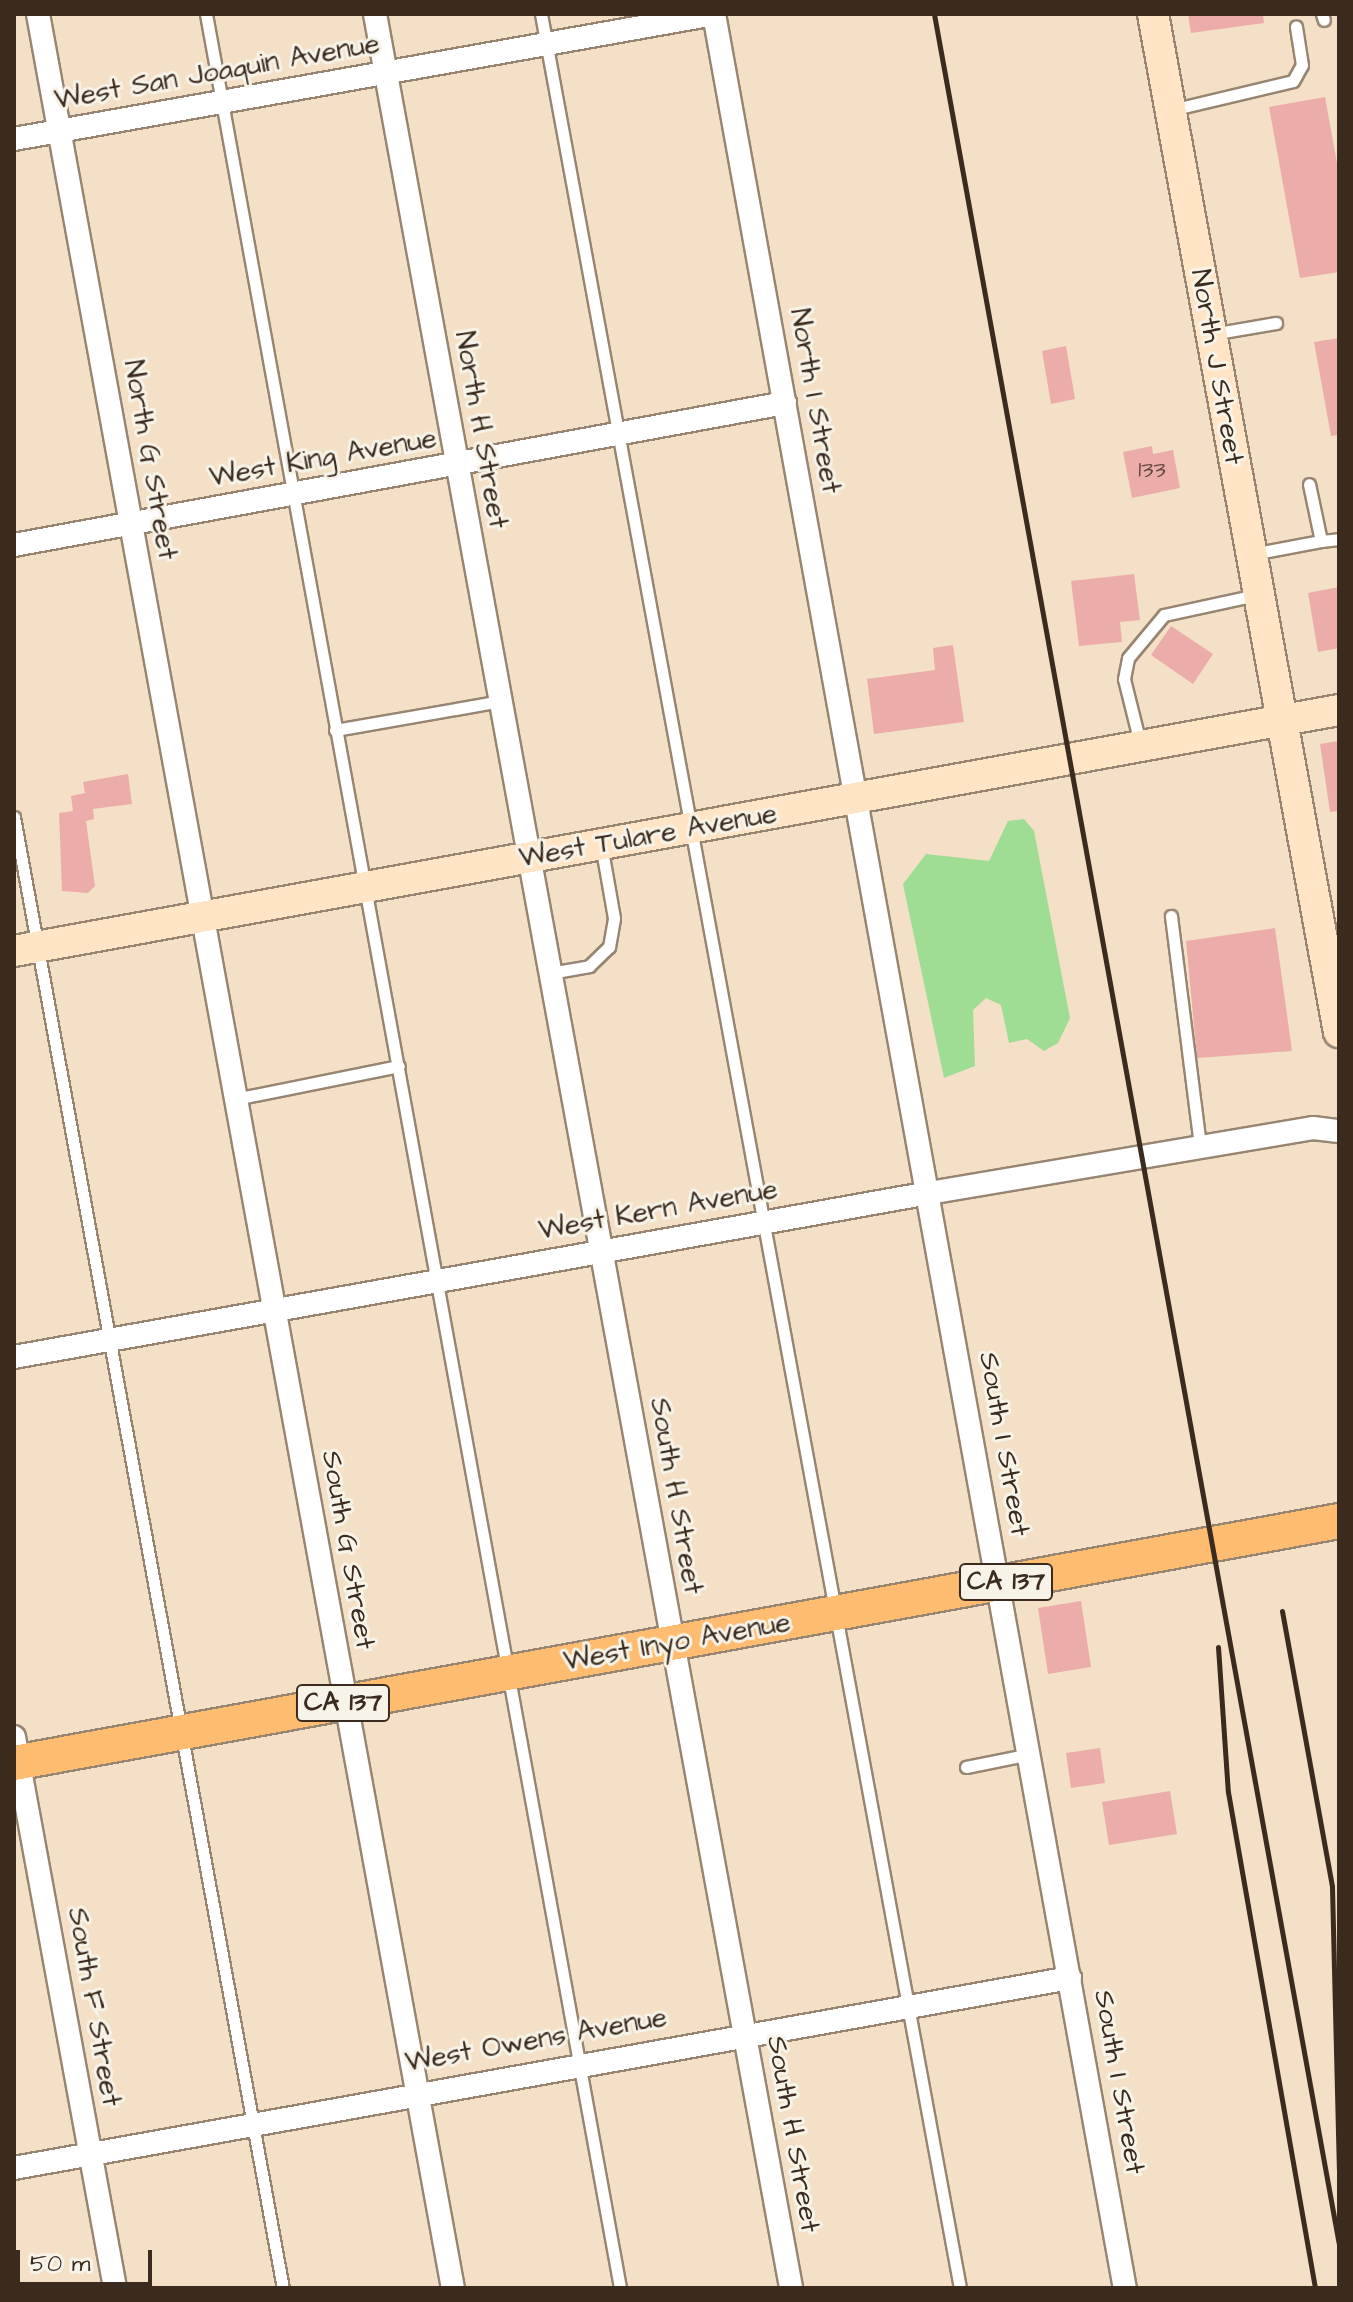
<!DOCTYPE html>
<html>
<head>
<meta charset="utf-8">
<style>
  body { margin:0 }
  #map { position:relative; width:1353px; height:2302px; overflow:hidden; background:#f3e0c6; font-family:"Architects Daughter",sans-serif }
  div>[style] { position:absolute }
  .green>* { inset:0; background:#9edd93 }
  .building>* { inset:0; background:#ecadaa }
  .roads { filter:drop-shadow(2px 0 #978572) drop-shadow(-2px 0 #978572) drop-shadow(0 2px #978572) drop-shadow(0 -2px #978572) }
  .service>* { height:11px; margin:-5.5px; padding:0 5.5px; transform-origin:5.5px; border-radius:5.5px; background:#fff }
  .minor>* { height:22px; margin:-11px; padding:0 11px; transform-origin:11px; border-radius:11px; background:#fff }
  .secondary>* { height:30px; margin:-15px; padding:0 15px; transform-origin:15px; border-radius:15px; background:#ffe4c6 }
  .primary>* { height:34px; margin:-17px; padding:0 17px; transform-origin:17px; border-radius:17px; background:#febc70 }
  .rail>* { height:5px; margin:-2.5px; padding:0 2.5px; transform-origin:2.5px; border-radius:2.5px; background:#3b2a1e }
  span { translate:-50% -50%; white-space:nowrap; text-align:center; line-height:1.15; -webkit-text-stroke:6px #f7f3e8; paint-order:stroke }
  .number-label { font-size:24px; color:#674b41 }
  .number-label span { -webkit-text-stroke-width:0 }
  .shield-label span { padding:2px 6px; background:#f7f3e8; border:2px solid; border-radius:6px; -webkit-text-stroke-width:0 }
  .shield-label { font-size:26px; color:#3b2a1e; font-weight:700 }
  .street-label { font-size:28px; color:#3b2a1e }
  .frame { position:absolute; inset:0; border:16px solid #3b2a1e; pointer-events:none }
  .scale { position:absolute; left:16px; top:2250px; width:136px; height:36px; box-sizing:border-box; border:4px solid #3b2a1e; border-top:0; padding-left:10px; font-size:24px; line-height:28px; white-space:nowrap; color:#3b2a1e; -webkit-text-stroke:6px #f7f3e8; paint-order:stroke }
</style>
</head>
<body>
<div id="map">
  <div class="green">
    <i style="clip-path:polygon(1024px 819px,1034px 831px,1070px 1018px,1058px 1043px,1044px 1051px,1027px 1039px,1009px 1043px,1001px 1005px,986px 998px,973px 1010px,975px 1066px,944px 1078px,903px 884px,926px 854px,989px 861px,1008px 821px)"></i>
  </div>
  <div class="building">
    <i style="clip-path:polygon(1188px 14px,1263px 14px,1264px 23px,1191px 33px)"></i>
    <i style="clip-path:polygon(1325px 97px,1339px 174px,1339px 272px,1300px 278px,1269px 107px)"></i>
    <i style="clip-path:polygon(1339px 338px,1339px 435px,1331px 436px,1314px 342px)"></i>
    <i style="clip-path:polygon(1066px 346px,1075px 399px,1051px 404px,1042px 351px)"></i>
    <i style="clip-path:polygon(1152px 446px,1153px 454px,1173px 450px,1180px 488px,1132px 498px,1123px 452px)"></i>
    <i style="clip-path:polygon(1134px 574px,1140px 620px,1120px 622px,1122px 642px,1079px 646px,1071px 581px)"></i>
    <i style="clip-path:polygon(1339px 587px,1339px 648px,1318px 652px,1308px 593px)"></i>
    <i style="clip-path:polygon(1171px 626px,1213px 654px,1193px 684px,1151px 655px)"></i>
    <i style="clip-path:polygon(953px 645px,964px 722px,874px 734px,867px 679px,935px 670px,933px 648px)"></i>
    <i style="clip-path:polygon(1339px 741px,1339px 811px,1330px 812px,1320px 744px)"></i>
    <i style="clip-path:polygon(128px 774px,132px 804px,93px 809px,94px 819px,86px 821px,95px 886px,88px 893px,62px 891px,59px 813px,73px 811px,71px 796px,85px 793px,83px 782px)"></i>
    <i style="clip-path:polygon(1275px 928px,1292px 1051px,1197px 1058px,1186px 941px)"></i>
    <i style="clip-path:polygon(1081px 1601px,1091px 1667px,1048px 1674px,1038px 1608px)"></i>
    <i style="clip-path:polygon(1100px 1748px,1105px 1783px,1071px 1788px,1066px 1753px)"></i>
    <i style="clip-path:polygon(1170px 1791px,1177px 1834px,1109px 1845px,1102px 1802px)"></i>
  </div>
  <div class="roads">
    <div class="service">
      <i style="left:206px;top:14px;width:2311px;rotate:79.68deg"></i>
      <i style="left:541px;top:14px;width:2312px;rotate:79.56deg"></i>
      <i style="left:1322px;top:14px;width:6px;rotate:72deg"></i>
      <i style="left:1171px;top:110px;width:125px;rotate:-13.4deg"></i>
      <i style="left:1293px;top:81px;width:18px;rotate:-61deg"></i>
      <i style="left:1302px;top:65px;width:39px;rotate:-99deg"></i>
      <i style="left:1212px;top:334px;width:65px;rotate:-9.8deg"></i>
      <i style="left:1321px;top:541px;width:18px;rotate:-6deg"></i>
      <i style="left:1252px;top:554px;width:70px;rotate:-10.7deg"></i>
      <i style="left:1321px;top:541px;width:58px;rotate:-101.9deg"></i>
      <i style="left:335px;top:730px;width:169px;rotate:-9.9deg"></i>
      <i style="left:1140px;top:743px;width:66px;rotate:-104deg"></i>
      <i style="left:1124px;top:679px;width:21px;rotate:-79deg"></i>
      <i style="left:1128px;top:658px;width:56px;rotate:-50.1deg"></i>
      <i style="left:1164px;top:615px;width:94px;rotate:-12.3deg"></i>
      <i style="left:14px;top:817px;width:1495px;rotate:79.64deg"></i>
      <i style="left:1171px;top:916px;width:233px;rotate:82.8deg"></i>
      <i style="left:550px;top:973px;width:40px;rotate:-10deg"></i>
      <i style="left:589px;top:966px;width:28px;rotate:-44deg"></i>
      <i style="left:609px;top:947px;width:29px;rotate:-80deg"></i>
      <i style="left:614px;top:918px;width:75px;rotate:-100deg"></i>
      <i style="left:235px;top:1099px;width:167px;rotate:-11.4deg"></i>
      <i style="left:966px;top:1767px;width:65px;rotate:-11.5deg"></i>
    </div>
    <div class="minor">
      <i style="left:38px;top:14px;width:2312px;rotate:79.66deg"></i>
      <i style="left:375px;top:14px;width:2312px;rotate:79.63deg"></i>
      <i style="left:714px;top:14px;width:2311px;rotate:79.76deg"></i>
      <i style="left:14px;top:139px;width:711px;rotate:-10.12deg"></i>
      <i style="left:14px;top:545px;width:784px;rotate:-10.44deg"></i>
      <i style="left:14px;top:1357px;width:930px;rotate:-10.16deg"></i>
      <i style="left:929px;top:1193px;width:389px;rotate:-9.6deg"></i>
      <i style="left:1313px;top:1128px;width:26px;rotate:7deg"></i>
      <i style="left:14px;top:1737px;width:560px;rotate:79.61deg"></i>
      <i style="left:14px;top:2168px;width:1073px;rotate:-10.2deg"></i>
    </div>
    <div class="secondary">
      <i style="left:1153px;top:14px;width:1035px;rotate:79.65deg"></i>
      <i style="left:14px;top:951px;width:1347px;rotate:-10.31deg"></i>
    </div>
    <div class="primary">
      <i style="left:14px;top:1763px;width:1347px;rotate:-10.35deg"></i>
    </div>
  </div>
  <div class="rail">
    <i style="left:934px;top:14px;width:2266px;rotate:79.71deg"></i>
    <i style="left:1282px;top:1611px;width:280px;rotate:79.7deg"></i>
    <i style="left:1332px;top:1887px;width:282px;rotate:88.6deg"></i>
    <i style="left:1218px;top:1647px;width:145px;rotate:86.1deg"></i>
    <i style="left:1228px;top:1792px;width:504px;rotate:80.05deg"></i>
  </div>
  <div class="number-label">
    <span style="left:1152px;top:471px">133</span>
  </div>
  <div class="shield-label">
    <span style="left:1006px;top:1582px">CA 137</span>
    <span style="left:343px;top:1703px">CA 137</span>
  </div>
  <div class="street-label">
    <span style="left:217px;top:72px;rotate:-10deg">West San Joaquin Avenue</span>
    <span style="left:1217px;top:367px;rotate:80deg">North J Street</span>
    <span style="left:815px;top:401px;rotate:80deg">North I Street</span>
    <span style="left:481px;top:430px;rotate:80deg">North H Street</span>
    <span style="left:323px;top:458px;rotate:-10deg">West King Avenue</span>
    <span style="left:150px;top:460px;rotate:80deg">North G Street</span>
    <span style="left:648px;top:836px;rotate:-10deg">West Tulare Avenue</span>
    <span style="left:658px;top:1210px;rotate:-10deg">West Kern Avenue</span>
    <span style="left:1004px;top:1444px;rotate:80deg">South I Street</span>
    <span style="left:676px;top:1496px;rotate:80deg">South H Street</span>
    <span style="left:348px;top:1550px;rotate:80deg">South G Street</span>
    <span style="left:677px;top:1642px;rotate:-10deg">West Inyo Avenue</span>
    <span style="left:94px;top:2007px;rotate:80deg">South F Street</span>
    <span style="left:536px;top:2040px;rotate:-10deg">West Owens Avenue</span>
    <span style="left:1119px;top:2082px;rotate:80deg">South I Street</span>
    <span style="left:793px;top:2134px;rotate:80deg">South H Street</span>
  </div>
  <div class="frame"></div>
  <div class="scale">50 m</div>
</div>
</body>
</html>
